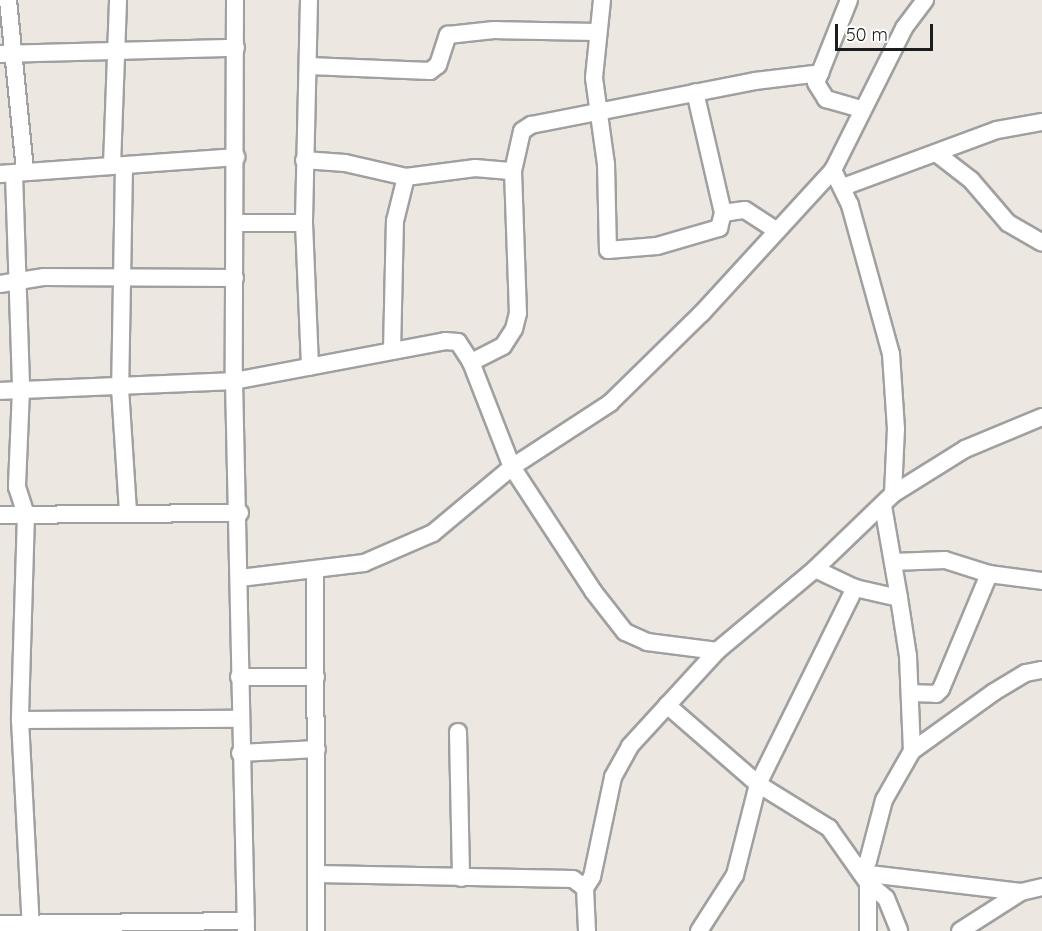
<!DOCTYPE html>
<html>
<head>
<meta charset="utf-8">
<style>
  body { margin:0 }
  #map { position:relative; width:1042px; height:931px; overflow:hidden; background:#ede7e1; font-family:Quicksand,sans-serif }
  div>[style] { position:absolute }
  .roads { filter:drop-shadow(2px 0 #a0a0a0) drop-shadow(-2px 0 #a0a0a0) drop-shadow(0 2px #a0a0a0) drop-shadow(0 -2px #a0a0a0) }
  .minor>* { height:16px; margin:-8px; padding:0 8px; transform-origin:8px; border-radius:8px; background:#fff }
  span { translate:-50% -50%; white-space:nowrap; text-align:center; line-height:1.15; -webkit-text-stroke:4.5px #fff; paint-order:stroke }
  .scale { position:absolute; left:835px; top:24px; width:98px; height:27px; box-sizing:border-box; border:3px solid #1c1c1c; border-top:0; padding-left:8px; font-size:18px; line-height:21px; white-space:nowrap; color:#1c1c1c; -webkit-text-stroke:4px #fff; paint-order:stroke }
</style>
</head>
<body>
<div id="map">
  <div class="roads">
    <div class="minor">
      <i style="left:8px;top:0;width:172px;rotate:84.3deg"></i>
      <i style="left:235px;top:0;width:381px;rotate:90.2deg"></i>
      <i style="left:234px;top:381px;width:550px;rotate:88.75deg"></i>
      <i style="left:309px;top:0;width:223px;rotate:91.3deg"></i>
      <i style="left:304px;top:223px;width:144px;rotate:87.6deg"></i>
      <i style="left:602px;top:0;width:78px;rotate:95.9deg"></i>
      <i style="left:594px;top:78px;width:87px;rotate:82.1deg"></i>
      <i style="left:606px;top:164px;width:86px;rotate:88.7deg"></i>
      <i style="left:608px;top:250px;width:49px;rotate:-4.7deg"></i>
      <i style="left:657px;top:246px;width:65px;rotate:-16.2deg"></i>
      <i style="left:719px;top:228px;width:16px;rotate:-75deg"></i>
      <i style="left:723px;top:213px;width:124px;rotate:-103deg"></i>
      <i style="left:849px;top:0;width:89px;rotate:111.7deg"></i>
      <i style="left:816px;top:83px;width:19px;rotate:58deg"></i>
      <i style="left:826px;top:99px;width:36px;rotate:16deg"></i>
      <i style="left:0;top:54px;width:236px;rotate:-1.5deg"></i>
      <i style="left:309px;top:66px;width:121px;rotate:2.4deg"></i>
      <i style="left:430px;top:71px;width:10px;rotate:-37deg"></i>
      <i style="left:438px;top:65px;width:32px;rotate:-72deg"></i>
      <i style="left:448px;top:35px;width:46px;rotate:-6.2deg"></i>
      <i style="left:494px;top:30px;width:103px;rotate:1.1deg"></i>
      <i style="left:936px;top:153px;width:44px;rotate:37.6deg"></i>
      <i style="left:971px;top:180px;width:57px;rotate:49.3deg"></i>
      <i style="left:1008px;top:223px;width:39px;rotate:30deg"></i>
      <i style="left:304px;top:160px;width:41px;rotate:4.2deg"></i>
      <i style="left:345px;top:163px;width:63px;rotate:12.9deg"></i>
      <i style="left:406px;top:177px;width:70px;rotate:-7.4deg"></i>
      <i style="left:475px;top:168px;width:38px;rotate:5deg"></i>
      <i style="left:513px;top:171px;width:142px;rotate:88deg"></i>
      <i style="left:518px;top:313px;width:16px;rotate:104deg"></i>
      <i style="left:514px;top:329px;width:20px;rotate:123deg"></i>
      <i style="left:503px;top:346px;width:36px;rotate:153deg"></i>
      <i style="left:112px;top:165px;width:165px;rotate:-87.9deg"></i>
      <i style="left:124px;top:166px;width:222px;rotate:91deg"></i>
      <i style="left:120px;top:388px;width:123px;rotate:86.3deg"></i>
      <i style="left:513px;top:171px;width:41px;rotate:-77.3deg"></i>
      <i style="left:522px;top:131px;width:11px;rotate:-34deg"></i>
      <i style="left:531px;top:125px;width:228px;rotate:-11.1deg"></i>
      <i style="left:755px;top:81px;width:66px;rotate:-6.9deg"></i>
      <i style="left:0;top:174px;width:237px;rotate:-4.1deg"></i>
      <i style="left:14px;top:174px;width:216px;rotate:88.1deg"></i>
      <i style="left:21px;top:390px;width:97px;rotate:92.4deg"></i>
      <i style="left:17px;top:487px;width:28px;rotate:72deg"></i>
      <i style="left:26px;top:514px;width:206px;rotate:91.7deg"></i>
      <i style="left:20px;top:720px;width:211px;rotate:87deg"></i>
      <i style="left:843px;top:187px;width:164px;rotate:-20.3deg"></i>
      <i style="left:997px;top:130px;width:46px;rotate:-10.1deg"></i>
      <i style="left:723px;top:213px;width:22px;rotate:-8deg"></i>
      <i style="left:745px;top:210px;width:38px;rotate:33deg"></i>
      <i style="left:235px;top:223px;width:69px"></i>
      <i style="left:0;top:284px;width:45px;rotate:-9deg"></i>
      <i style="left:44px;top:277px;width:191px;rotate:0.3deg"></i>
      <i style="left:392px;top:351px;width:130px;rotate:-88.7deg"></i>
      <i style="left:395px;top:221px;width:45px;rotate:-76deg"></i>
      <i style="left:0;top:391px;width:234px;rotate:-2.4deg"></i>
      <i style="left:234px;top:381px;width:215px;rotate:-10.7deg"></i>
      <i style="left:445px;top:341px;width:13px;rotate:4deg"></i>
      <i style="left:458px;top:342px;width:24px;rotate:57deg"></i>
      <i style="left:471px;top:362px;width:113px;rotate:68.7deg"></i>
      <i style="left:512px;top:467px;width:148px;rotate:56.8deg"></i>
      <i style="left:593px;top:591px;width:52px;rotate:52deg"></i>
      <i style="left:625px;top:632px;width:24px;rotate:24deg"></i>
      <i style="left:647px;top:642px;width:71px;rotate:7.3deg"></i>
      <i style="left:893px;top:494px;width:85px;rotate:-32deg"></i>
      <i style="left:965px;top:449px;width:83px;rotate:-22.6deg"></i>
      <i style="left:883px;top:506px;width:93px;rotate:80.1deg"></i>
      <i style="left:0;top:515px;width:240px;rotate:-0.5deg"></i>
      <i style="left:893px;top:562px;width:52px;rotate:-2.2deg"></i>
      <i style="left:945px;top:560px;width:46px;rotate:17.7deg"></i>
      <i style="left:989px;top:574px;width:53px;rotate:7.5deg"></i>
      <i style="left:815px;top:569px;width:44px;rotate:25.4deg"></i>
      <i style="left:855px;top:588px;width:45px;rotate:12.8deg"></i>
      <i style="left:899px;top:598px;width:59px;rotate:81.2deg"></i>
      <i style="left:908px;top:656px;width:95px;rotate:87.6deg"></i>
      <i style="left:912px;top:751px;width:56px;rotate:119.7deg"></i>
      <i style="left:884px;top:800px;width:63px;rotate:104.7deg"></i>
      <i style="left:868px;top:861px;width:12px;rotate:132deg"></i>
      <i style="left:315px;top:572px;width:359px;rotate:89.8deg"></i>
      <i style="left:240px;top:578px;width:125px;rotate:-6.9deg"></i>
      <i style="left:364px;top:563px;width:75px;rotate:-23.5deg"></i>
      <i style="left:433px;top:533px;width:103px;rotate:-39.9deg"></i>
      <i style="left:512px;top:467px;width:117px;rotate:-33.1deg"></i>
      <i style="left:610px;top:403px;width:129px;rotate:-44.4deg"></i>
      <i style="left:702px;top:313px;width:194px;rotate:-47.5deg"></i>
      <i style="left:833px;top:170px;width:159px;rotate:-63.4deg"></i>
      <i style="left:904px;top:28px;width:35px;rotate:-53deg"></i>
      <i style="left:239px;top:677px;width:77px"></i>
      <i style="left:911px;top:693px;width:25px;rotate:2deg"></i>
      <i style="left:936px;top:694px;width:7px;rotate:-45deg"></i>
      <i style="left:941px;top:689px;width:125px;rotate:-67.3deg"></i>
      <i style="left:667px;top:705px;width:121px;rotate:41deg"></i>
      <i style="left:758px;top:784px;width:84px;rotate:31.8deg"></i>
      <i style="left:829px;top:828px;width:67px;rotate:54.7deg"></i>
      <i style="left:868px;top:883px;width:48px;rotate:90deg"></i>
      <i style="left:20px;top:720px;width:220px;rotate:-0.3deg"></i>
      <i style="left:458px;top:732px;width:146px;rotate:88.8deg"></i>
      <i style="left:912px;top:751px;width:101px;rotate:-35.7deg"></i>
      <i style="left:994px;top:692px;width:37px;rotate:-31deg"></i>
      <i style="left:1026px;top:673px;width:16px;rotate:-11deg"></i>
      <i style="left:240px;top:753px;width:77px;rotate:-3deg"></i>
      <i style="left:861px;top:873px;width:161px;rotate:6.8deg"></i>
      <i style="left:1021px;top:892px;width:22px;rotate:-13deg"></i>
      <i style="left:317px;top:874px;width:256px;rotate:1.1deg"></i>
      <i style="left:573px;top:879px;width:15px;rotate:37deg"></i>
      <i style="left:585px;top:888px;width:43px;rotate:87.3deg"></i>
      <i style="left:868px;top:883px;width:23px;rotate:40deg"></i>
      <i style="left:886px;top:898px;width:35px;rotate:68deg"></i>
      <i style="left:585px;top:888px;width:13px;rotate:-58deg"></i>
      <i style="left:592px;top:877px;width:102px;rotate:-78.1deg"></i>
      <i style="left:613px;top:777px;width:35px;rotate:-61deg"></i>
      <i style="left:630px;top:746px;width:129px;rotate:-47.5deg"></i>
      <i style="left:717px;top:651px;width:128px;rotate:-39.9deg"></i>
      <i style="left:815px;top:569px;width:108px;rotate:-43.9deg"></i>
      <i style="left:893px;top:494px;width:65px;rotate:-87.4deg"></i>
      <i style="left:896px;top:429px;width:75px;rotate:-93.8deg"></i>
      <i style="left:891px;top:354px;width:155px;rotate:-105.4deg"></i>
      <i style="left:850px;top:205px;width:39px;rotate:-116deg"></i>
      <i style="left:0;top:924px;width:246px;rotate:-0.7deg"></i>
      <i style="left:699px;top:931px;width:67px;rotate:-57.3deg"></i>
      <i style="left:735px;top:875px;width:94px;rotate:-75.8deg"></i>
      <i style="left:758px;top:784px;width:219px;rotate:-63.7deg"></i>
      <i style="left:960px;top:931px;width:72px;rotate:-32.6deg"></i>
    </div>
  </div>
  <div class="scale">50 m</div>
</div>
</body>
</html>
